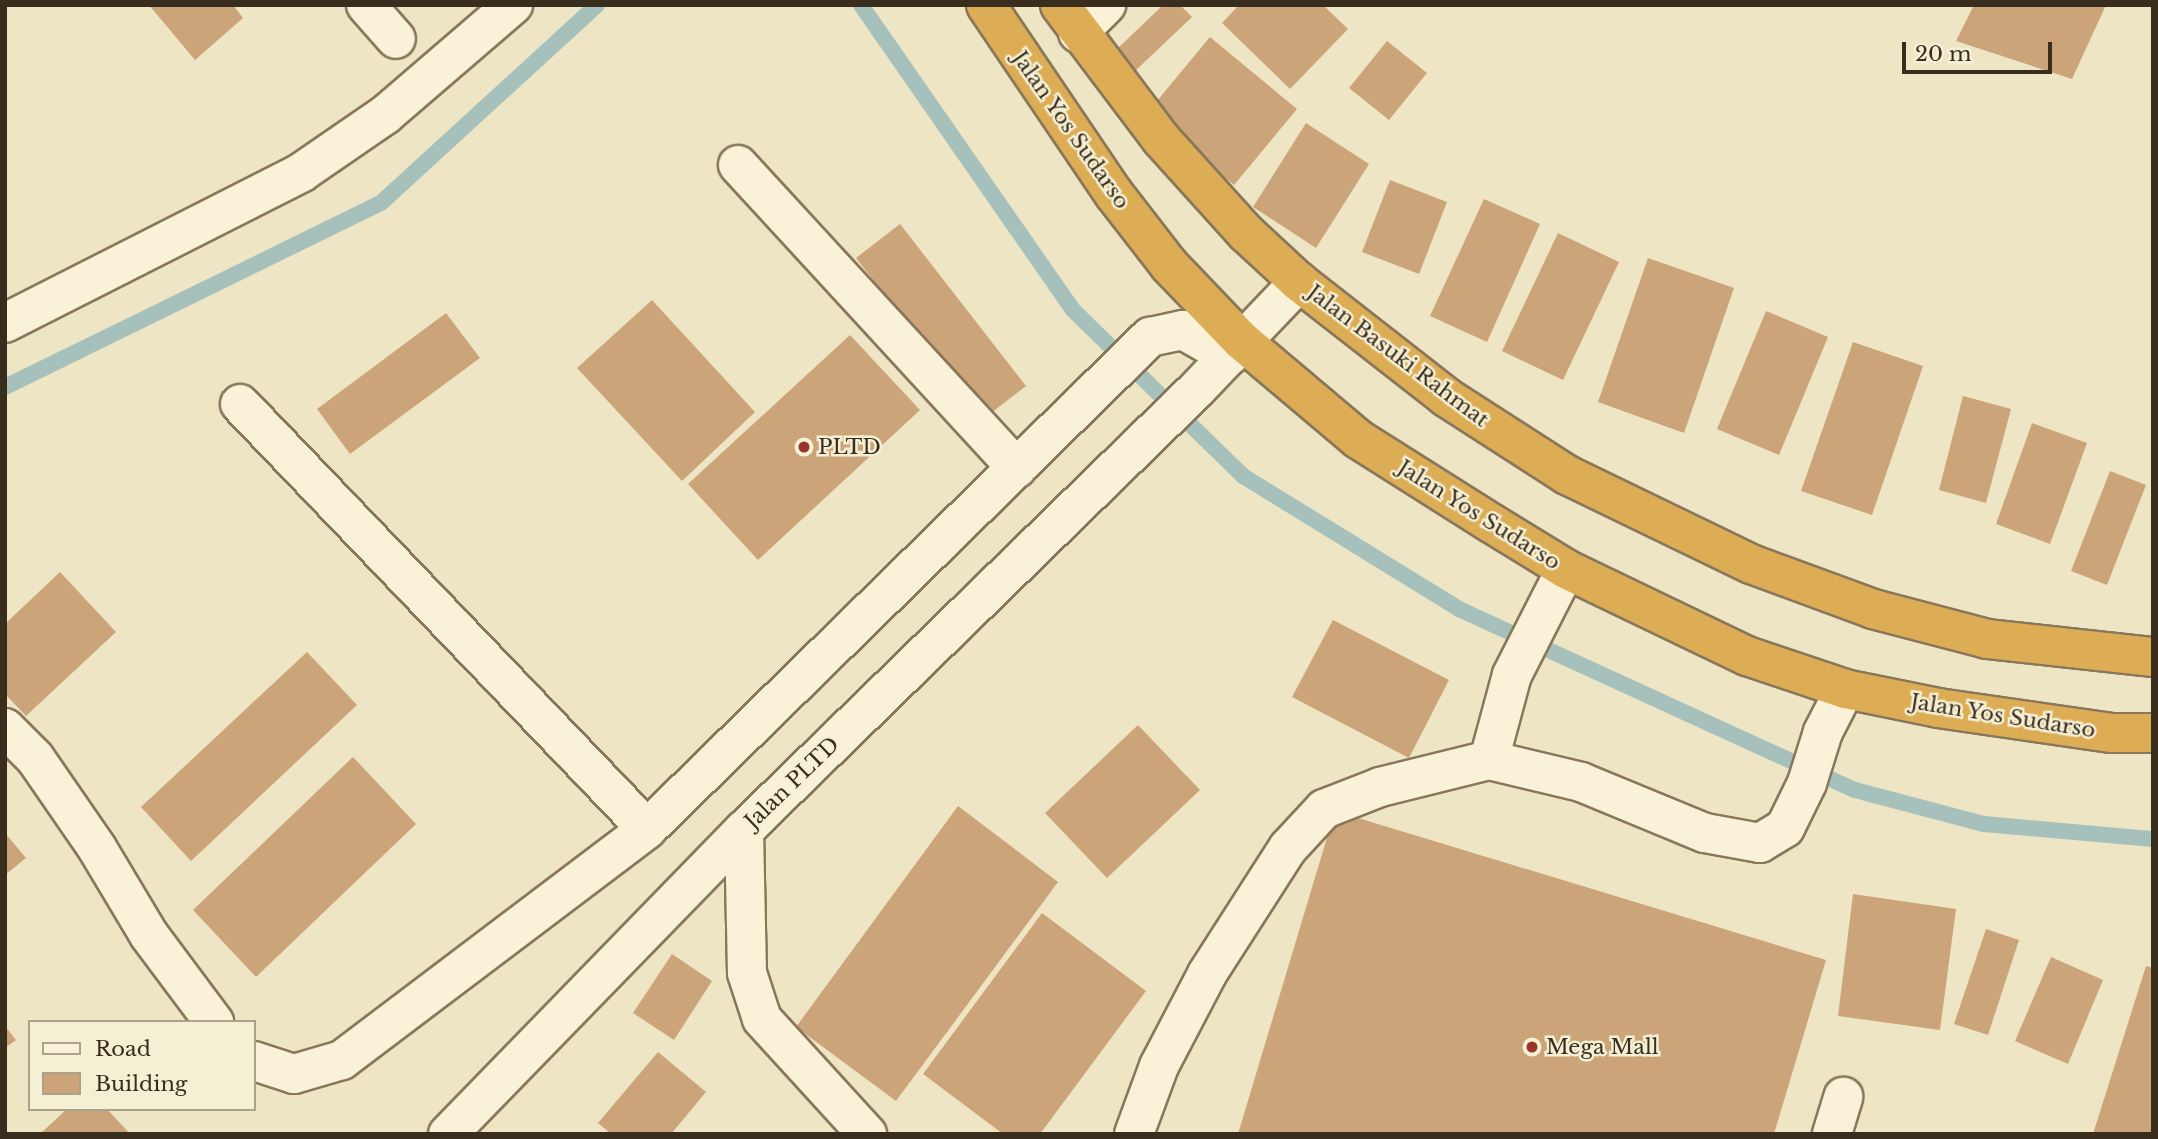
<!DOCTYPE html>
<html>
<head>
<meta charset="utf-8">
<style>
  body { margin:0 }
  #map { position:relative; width:2158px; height:1139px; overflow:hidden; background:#eee5c4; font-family:"Libre Baskerville",serif }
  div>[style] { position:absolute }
  .stream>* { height:16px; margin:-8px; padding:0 8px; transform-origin:8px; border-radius:8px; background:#a6c1bc }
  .building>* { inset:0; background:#cca47a }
  .roads { filter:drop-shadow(2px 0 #89775b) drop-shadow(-2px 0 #89775b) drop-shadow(0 2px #89775b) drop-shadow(0 -2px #89775b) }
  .minor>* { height:38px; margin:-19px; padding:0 19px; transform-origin:19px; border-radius:19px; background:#f9f2d8 }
  .highway>* { height:38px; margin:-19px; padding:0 19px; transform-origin:19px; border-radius:19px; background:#ddad55 }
  .dots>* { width:19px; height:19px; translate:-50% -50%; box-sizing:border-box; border:4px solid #f5efd4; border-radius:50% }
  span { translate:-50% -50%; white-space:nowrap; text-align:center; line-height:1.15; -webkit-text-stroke:5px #f5efd4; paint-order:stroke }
  .street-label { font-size:21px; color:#392e1e }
  .poi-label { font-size:21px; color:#392e1e }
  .left { translate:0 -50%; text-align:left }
  .frame { position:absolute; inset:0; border:7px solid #392e1e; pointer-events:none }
  .legend { position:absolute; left:28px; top:1020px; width:228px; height:91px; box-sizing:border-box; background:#f5efd4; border:2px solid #aaa28b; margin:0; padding:9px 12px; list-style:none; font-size:21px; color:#392e1e }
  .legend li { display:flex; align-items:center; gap:14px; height:35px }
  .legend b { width:35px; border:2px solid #aaa28b }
  .scale { position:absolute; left:1902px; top:42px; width:150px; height:32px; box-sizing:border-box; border:4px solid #392e1e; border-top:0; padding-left:9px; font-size:21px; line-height:24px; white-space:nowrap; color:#392e1e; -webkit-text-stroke:5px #f5efd4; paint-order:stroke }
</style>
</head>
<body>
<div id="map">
  <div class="stream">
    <i style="left:861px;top:5px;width:371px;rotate:55.2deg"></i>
    <i style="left:1073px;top:310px;width:238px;rotate:44.3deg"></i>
    <i style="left:1243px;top:476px;width:254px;rotate:31.6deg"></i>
    <i style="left:1459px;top:609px;width:435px;rotate:24.6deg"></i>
    <i style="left:1855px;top:790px;width:133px;rotate:14.8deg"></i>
    <i style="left:1984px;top:824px;width:170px;rotate:5.1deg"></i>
    <i style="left:5px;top:387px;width:420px;rotate:-26.1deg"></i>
    <i style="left:382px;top:202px;width:292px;rotate:-42.5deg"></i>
  </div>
  <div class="building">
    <i style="clip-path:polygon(149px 5px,233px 5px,243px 18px,195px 60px)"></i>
    <i style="clip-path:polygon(1163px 5px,1180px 5px,1192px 17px,1133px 73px,1114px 52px)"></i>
    <i style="clip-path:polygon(1239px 5px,1323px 5px,1348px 29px,1290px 89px,1222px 23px)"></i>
    <i style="clip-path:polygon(1974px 5px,2106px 5px,2072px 79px,1956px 41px)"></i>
    <i style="clip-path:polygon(1210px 37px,1297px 109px,1234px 185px,1147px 113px)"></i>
    <i style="clip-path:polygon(1387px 41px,1427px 73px,1389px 120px,1349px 88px)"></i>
    <i style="clip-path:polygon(1306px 123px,1369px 164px,1316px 248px,1253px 207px)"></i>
    <i style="clip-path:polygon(1390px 180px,1447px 202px,1419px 274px,1362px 252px)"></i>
    <i style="clip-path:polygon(1484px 199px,1540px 224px,1487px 342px,1430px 316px)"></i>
    <i style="clip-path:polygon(900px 224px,1026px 386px,982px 420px,856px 258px)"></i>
    <i style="clip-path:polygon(1558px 233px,1619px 262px,1563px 380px,1502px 351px)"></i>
    <i style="clip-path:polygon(1648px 258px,1734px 288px,1684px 433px,1598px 402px)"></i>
    <i style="clip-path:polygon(652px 300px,755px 412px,682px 481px,577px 368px)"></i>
    <i style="clip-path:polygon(1766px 311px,1828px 337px,1779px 455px,1717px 429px)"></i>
    <i style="clip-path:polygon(446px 313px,480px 358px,350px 454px,317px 409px)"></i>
    <i style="clip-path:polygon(850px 335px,920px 410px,758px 560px,688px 484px)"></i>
    <i style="clip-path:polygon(1853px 342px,1923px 366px,1872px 515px,1801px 491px)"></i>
    <i style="clip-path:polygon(1963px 396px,2011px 409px,1986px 503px,1939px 490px)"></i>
    <i style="clip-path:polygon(2032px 423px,2087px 443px,2050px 544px,1996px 524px)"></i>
    <i style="clip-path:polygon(2110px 471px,2146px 485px,2107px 585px,2071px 571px)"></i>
    <i style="clip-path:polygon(60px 572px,116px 632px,26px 716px,5px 694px,5px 624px)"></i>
    <i style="clip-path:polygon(1333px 620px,1449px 680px,1409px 758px,1292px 697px)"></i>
    <i style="clip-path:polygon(307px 652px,357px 705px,191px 861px,141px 807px)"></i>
    <i style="clip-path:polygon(1138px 725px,1200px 790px,1107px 878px,1045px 813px)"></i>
    <i style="clip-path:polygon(353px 757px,416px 824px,256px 977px,193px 910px)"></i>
    <i style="clip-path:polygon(958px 806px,1058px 882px,896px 1101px,796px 1027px)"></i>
    <i style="clip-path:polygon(1335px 811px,1826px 960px,1774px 1134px,1238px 1134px)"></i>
    <i style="clip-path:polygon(5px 833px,26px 858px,5px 875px)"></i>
    <i style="clip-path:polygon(1853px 894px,1956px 909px,1940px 1030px,1838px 1016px)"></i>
    <i style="clip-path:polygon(1042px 913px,1146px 991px,1040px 1134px,1003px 1134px,923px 1074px)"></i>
    <i style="clip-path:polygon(1986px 929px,2019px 940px,1988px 1035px,1954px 1024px)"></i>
    <i style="clip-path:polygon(672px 954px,712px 981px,674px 1040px,633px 1013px)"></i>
    <i style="clip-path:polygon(2051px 957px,2103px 980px,2068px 1064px,2015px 1041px)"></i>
    <i style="clip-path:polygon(2146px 966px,2153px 968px,2153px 1134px,2093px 1134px)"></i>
    <i style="clip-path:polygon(5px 1026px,16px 1040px,5px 1048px)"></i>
    <i style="clip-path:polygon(658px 1052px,706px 1092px,671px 1134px,611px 1134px,598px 1123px)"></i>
    <i style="clip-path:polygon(67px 1109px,107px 1109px,130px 1134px,40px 1134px)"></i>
  </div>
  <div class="roads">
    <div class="minor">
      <i style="left:366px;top:5px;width:45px;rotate:48.6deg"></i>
      <i style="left:1078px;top:33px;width:40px;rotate:-45deg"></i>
      <i style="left:738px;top:165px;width:412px;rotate:47.4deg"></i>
      <i style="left:5px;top:323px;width:333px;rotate:-26.9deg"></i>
      <i style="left:302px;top:172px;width:101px;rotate:-34.5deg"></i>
      <i style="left:385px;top:115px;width:169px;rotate:-40.7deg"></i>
      <i style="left:240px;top:404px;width:588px;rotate:46.24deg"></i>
      <i style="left:5px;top:728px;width:42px;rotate:45deg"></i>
      <i style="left:35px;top:758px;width:109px;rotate:55.4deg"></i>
      <i style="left:97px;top:848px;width:101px;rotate:59.1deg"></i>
      <i style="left:149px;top:935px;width:109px;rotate:53.2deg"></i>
      <i style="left:1489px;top:760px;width:88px;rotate:-74.9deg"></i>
      <i style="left:1512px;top:675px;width:119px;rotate:-63deg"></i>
      <i style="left:744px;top:830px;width:143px;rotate:88.8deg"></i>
      <i style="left:747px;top:973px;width:48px;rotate:71.9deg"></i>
      <i style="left:762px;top:1019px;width:156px;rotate:47.6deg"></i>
      <i style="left:254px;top:1061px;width:42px;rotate:18deg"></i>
      <i style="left:294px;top:1074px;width:50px;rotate:-16.3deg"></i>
      <i style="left:342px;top:1060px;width:383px;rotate:-37.1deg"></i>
      <i style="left:647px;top:829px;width:704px;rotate:-44.37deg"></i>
      <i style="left:1150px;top:337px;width:34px;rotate:-12deg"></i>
      <i style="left:1183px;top:330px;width:53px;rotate:29.5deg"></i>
      <i style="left:448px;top:1134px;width:424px;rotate:-45.8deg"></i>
      <i style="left:744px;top:830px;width:632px;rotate:-44.23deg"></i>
      <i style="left:1197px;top:389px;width:148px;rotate:-46.4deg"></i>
      <i style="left:1134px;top:1134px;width:72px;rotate:-69.8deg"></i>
      <i style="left:1159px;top:1066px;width:104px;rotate:-62.4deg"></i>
      <i style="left:1207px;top:974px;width:150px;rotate:-57.3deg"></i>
      <i style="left:1288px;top:848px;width:53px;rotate:-47.3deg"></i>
      <i style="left:1324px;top:809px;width:60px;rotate:-21.4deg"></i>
      <i style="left:1380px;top:787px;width:112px;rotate:-13.9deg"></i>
      <i style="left:1489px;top:760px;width:95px;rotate:13.4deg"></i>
      <i style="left:1581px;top:782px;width:134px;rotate:22.4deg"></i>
      <i style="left:1705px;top:833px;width:56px;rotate:10.3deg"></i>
      <i style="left:1760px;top:843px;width:29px;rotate:-31deg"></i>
      <i style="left:1785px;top:828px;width:50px;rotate:-63.9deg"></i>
      <i style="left:1807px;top:783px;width:53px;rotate:-72.6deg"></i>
      <i style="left:1823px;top:732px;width:48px;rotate:-62.9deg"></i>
      <i style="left:1832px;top:1134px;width:39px;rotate:-73deg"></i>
    </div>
    <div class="highway">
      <i style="left:986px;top:5px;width:228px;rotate:55.9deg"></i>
      <i style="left:1114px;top:194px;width:90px;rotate:52.2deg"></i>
      <i style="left:1169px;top:265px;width:105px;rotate:46.2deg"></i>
      <i style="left:1242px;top:341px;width:152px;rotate:40.2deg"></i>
      <i style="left:1358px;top:439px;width:157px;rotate:32.3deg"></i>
      <i style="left:1491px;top:523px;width:88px;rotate:31.5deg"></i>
      <i style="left:1566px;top:569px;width:201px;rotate:25.7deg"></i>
      <i style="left:1747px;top:656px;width:103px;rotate:18.6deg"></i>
      <i style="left:1845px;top:689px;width:95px;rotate:11.5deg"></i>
      <i style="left:1938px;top:708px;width:176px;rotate:8.2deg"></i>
      <i style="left:2112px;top:733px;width:41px"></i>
      <i style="left:1060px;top:5px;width:168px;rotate:53deg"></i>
      <i style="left:1161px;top:139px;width:127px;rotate:47.9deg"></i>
      <i style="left:1246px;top:233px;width:72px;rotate:42.8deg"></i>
      <i style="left:1299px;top:282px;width:187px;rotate:38deg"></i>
      <i style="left:1446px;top:397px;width:144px;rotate:32.8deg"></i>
      <i style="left:1567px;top:475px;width:204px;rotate:25.8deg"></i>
      <i style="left:1751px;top:564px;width:130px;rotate:20.2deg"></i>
      <i style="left:1873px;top:609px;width:118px;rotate:14.7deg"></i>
      <i style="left:1987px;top:639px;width:167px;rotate:6.2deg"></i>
    </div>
  </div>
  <div class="dots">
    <i style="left:804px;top:447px;background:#98342b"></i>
    <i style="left:1532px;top:1047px;background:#98342b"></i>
  </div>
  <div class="street-label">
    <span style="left:1071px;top:130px;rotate:55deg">Jalan Yos Sudarso</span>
    <span style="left:1398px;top:356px;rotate:37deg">Jalan Basuki Rahmat</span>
    <span style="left:1479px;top:515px;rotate:32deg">Jalan Yos Sudarso</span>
    <span style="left:2003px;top:716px;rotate:9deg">Jalan Yos Sudarso</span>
    <span style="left:792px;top:783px;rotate:-44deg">Jalan PLTD</span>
  </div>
  <div class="poi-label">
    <span class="left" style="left:818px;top:447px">PLTD</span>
    <span class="left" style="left:1546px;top:1047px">Mega Mall</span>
  </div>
  <div class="frame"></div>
  <ul class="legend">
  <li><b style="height:9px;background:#f9f2d8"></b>Road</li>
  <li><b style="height:19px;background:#cca47a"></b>Building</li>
  </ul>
  <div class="scale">20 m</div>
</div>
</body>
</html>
